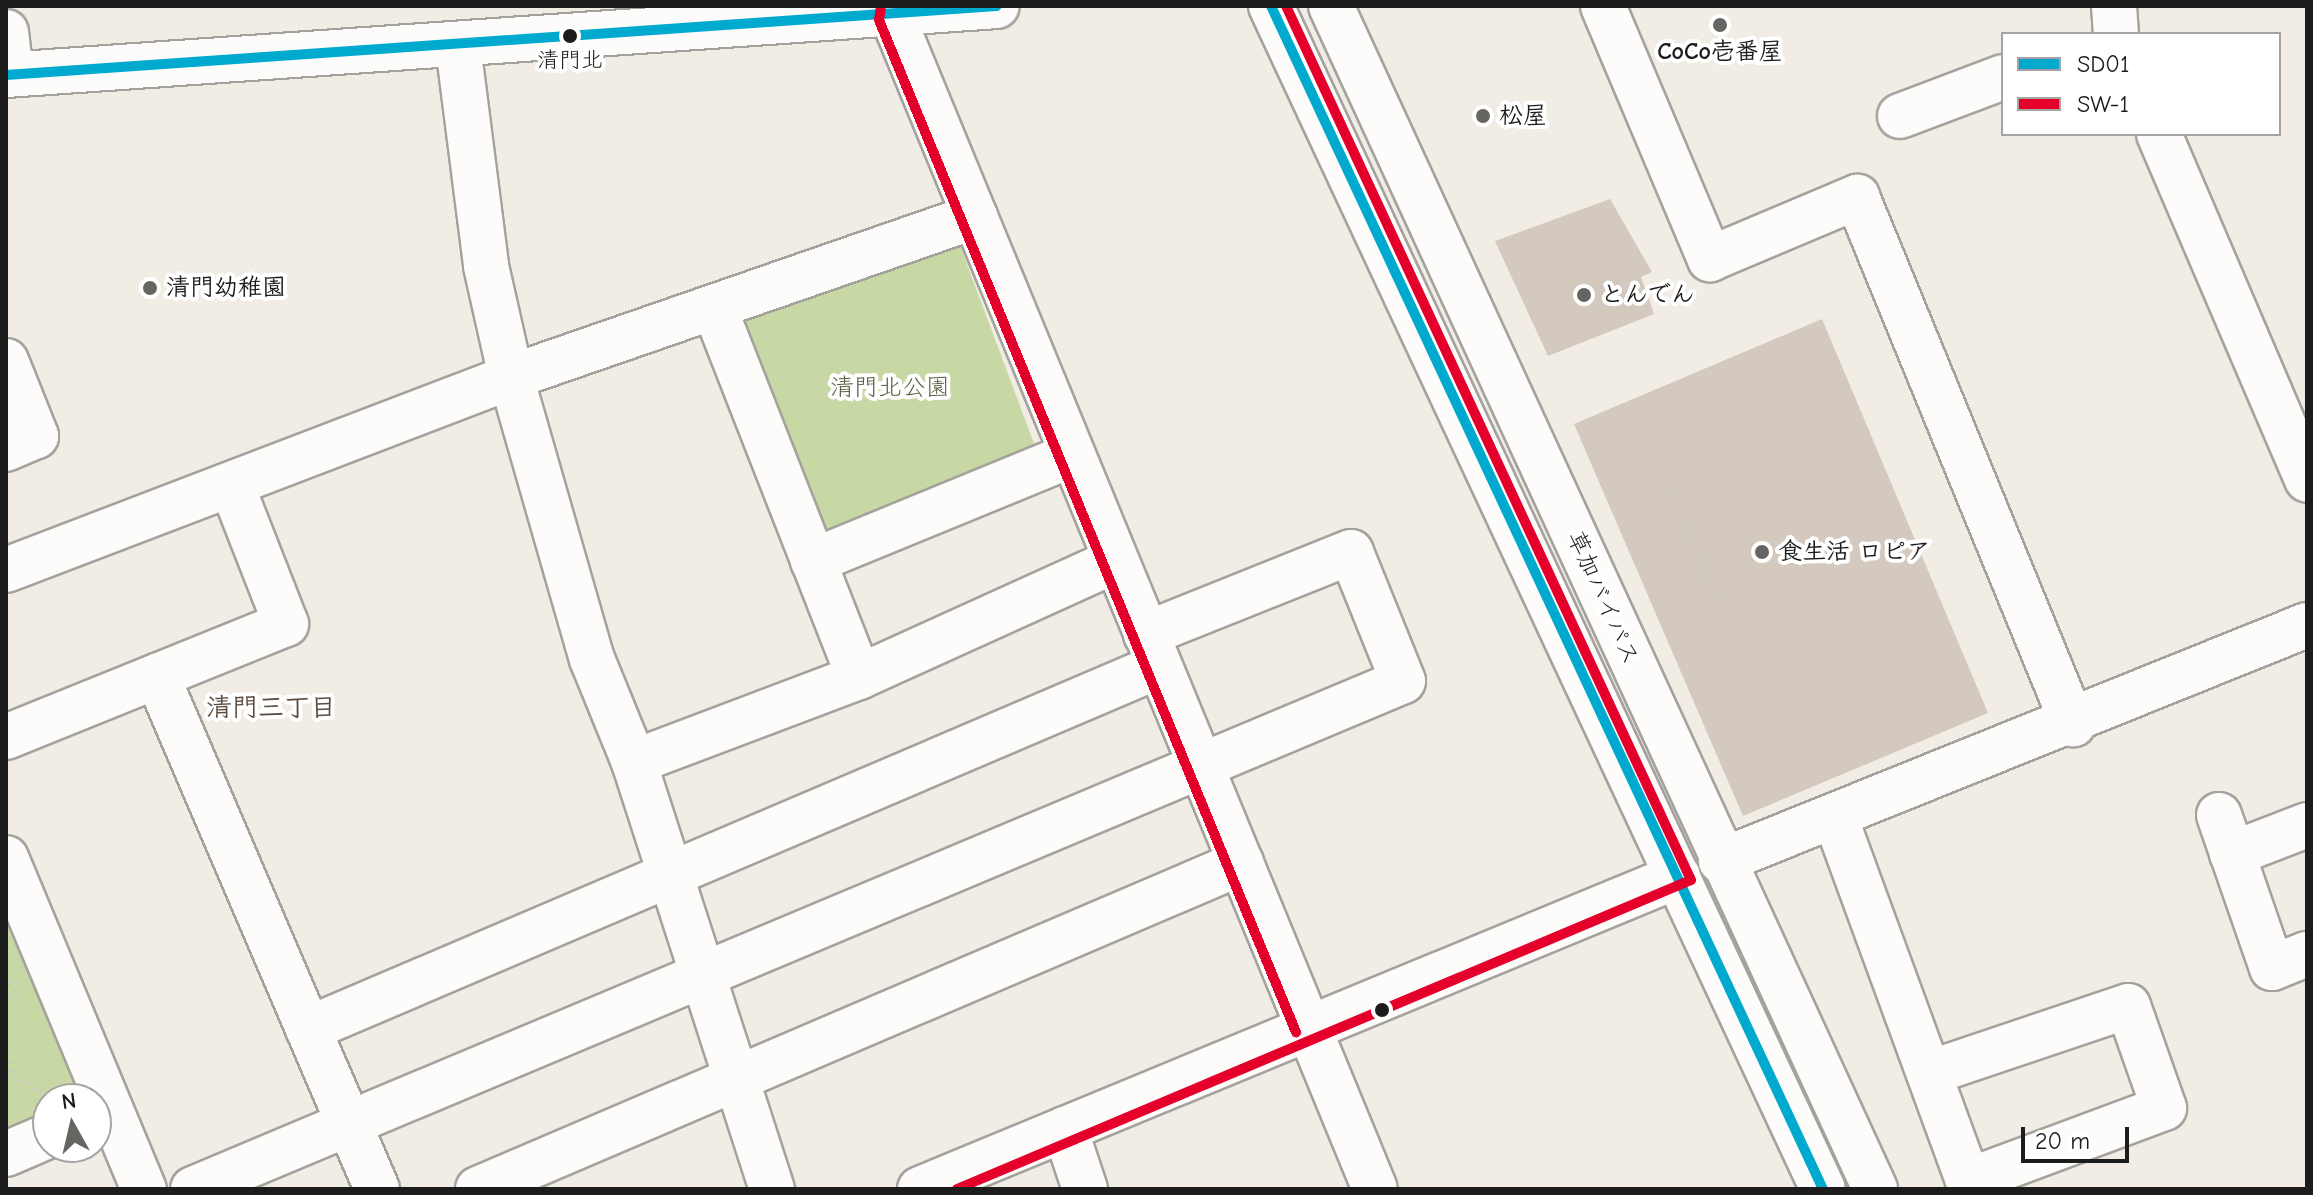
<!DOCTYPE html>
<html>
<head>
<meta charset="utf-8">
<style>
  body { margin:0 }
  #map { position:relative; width:2313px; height:1195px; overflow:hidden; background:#f1ede4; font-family:"Comic Neue","Klee One",sans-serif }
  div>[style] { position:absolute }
  .green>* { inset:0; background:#c8d8a4 }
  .building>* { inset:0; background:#d3c9be }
  .path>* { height:5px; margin-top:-2.5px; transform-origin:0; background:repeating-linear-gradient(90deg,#c9c8c5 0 2px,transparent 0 8px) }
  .roads { filter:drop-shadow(2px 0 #a4a29d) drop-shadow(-2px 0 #a4a29d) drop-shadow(0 2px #a4a29d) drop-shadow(0 -2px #a4a29d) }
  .minor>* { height:44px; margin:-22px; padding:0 22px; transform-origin:22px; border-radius:22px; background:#fdfcfb }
  .highway>* { height:44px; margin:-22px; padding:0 22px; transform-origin:22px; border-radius:22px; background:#fdfcfb }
  .bus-1>* { height:10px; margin:-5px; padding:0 5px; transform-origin:5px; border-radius:5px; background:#00a9ce }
  .bus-2>* { height:10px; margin:-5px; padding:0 5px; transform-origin:5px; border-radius:5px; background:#e4002b }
  .dots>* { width:22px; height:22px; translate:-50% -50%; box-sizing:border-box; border:4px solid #fff; border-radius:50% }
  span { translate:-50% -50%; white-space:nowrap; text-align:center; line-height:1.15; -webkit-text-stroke:8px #fff; paint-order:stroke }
  .bus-label { font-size:22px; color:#1c1c1c }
  .poi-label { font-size:24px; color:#1c1c1c; font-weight:700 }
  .left { translate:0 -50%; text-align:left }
  .park-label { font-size:24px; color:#54603d }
  .street-label { font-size:24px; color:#1c1c1c }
  .neighbourhood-label { font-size:26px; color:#5d4d41; font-weight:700 }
  .frame { position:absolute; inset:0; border:8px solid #1c1c1c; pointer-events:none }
  .legend { position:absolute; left:2001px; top:32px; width:280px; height:104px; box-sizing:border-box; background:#fff; border:2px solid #a4a4a4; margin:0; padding:10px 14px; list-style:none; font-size:24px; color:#1c1c1c }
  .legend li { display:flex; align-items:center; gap:16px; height:40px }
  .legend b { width:40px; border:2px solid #a4a4a4 }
  .north { position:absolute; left:32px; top:1083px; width:80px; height:80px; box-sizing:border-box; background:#fff; border:2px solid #a4a4a4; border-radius:50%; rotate:352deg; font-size:22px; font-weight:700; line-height:32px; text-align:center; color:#1c1c1c }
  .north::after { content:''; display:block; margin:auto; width:28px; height:36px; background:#676562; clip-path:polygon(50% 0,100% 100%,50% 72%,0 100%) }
  .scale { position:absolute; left:2021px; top:1127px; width:108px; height:36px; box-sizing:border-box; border:4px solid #1c1c1c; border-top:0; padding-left:10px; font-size:24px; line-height:28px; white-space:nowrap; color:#1c1c1c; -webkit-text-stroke:6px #fff; paint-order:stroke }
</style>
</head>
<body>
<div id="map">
  <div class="green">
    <i style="clip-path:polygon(958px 240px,1038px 454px,826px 538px,740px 320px)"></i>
    <i style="clip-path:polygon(6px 900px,86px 1097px,48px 1099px,48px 1114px,6px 1133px)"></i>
  </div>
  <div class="building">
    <i style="clip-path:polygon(1610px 199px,1652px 272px,1641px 277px,1654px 314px,1548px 356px,1495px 241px)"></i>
    <i style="clip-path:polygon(1822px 319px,1988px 713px,1743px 816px,1574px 424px)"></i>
  </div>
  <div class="path">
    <i style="left:1670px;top:489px;width:121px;rotate:67.1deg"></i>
    <i style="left:6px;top:975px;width:27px;rotate:59deg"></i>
    <i style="left:6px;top:1004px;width:14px;rotate:-54deg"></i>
    <i style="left:6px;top:1046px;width:30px;rotate:78deg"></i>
    <i style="left:12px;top:1075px;width:40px;rotate:29.7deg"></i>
  </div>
  <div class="roads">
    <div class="minor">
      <i style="left:1603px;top:6px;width:275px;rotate:67.1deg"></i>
      <i style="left:1710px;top:259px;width:160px;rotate:-22.9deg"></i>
      <i style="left:1857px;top:197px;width:570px;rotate:67.71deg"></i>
      <i style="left:2114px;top:6px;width:28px;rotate:86deg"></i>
      <i style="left:892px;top:15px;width:1269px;rotate:67.64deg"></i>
      <i style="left:6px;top:32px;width:42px;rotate:83.2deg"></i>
      <i style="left:458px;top:46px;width:222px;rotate:82.7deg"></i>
      <i style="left:486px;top:266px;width:114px;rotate:77.3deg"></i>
      <i style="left:511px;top:377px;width:293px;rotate:74deg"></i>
      <i style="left:592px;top:659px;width:111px;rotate:67.8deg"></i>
      <i style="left:634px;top:762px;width:449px;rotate:72.1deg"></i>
      <i style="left:6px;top:75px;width:993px;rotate:-3.98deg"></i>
      <i style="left:1900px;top:116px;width:110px;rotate:-20.7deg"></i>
      <i style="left:2159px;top:134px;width:376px;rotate:66.8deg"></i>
      <i style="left:714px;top:307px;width:397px;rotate:68.6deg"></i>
      <i style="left:6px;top:361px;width:81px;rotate:68.2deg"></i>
      <i style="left:36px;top:436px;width:33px;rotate:157deg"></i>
      <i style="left:813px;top:561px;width:280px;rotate:-22.3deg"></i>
      <i style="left:6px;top:570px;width:541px;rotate:-20.92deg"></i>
      <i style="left:511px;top:377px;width:491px;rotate:-19.1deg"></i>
      <i style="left:157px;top:676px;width:558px;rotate:66.79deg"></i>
      <i style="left:6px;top:737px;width:302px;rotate:-22deg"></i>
      <i style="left:286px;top:624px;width:150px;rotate:-111.4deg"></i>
      <i style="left:634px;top:762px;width:241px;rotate:-20.7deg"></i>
      <i style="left:859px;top:677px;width:281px;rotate:-24.4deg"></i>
      <i style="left:2219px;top:815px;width:162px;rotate:70.9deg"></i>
      <i style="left:2272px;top:968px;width:38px;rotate:-22deg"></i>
      <i style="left:1835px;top:817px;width:388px;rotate:69.9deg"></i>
      <i style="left:1968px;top:1181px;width:209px;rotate:-20.4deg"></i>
      <i style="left:2164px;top:1108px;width:108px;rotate:-109.4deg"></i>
      <i style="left:2128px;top:1006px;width:210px;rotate:161.4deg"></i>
      <i style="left:2232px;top:854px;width:80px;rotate:-21.1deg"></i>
      <i style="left:6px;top:858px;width:359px;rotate:67.4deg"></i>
      <i style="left:1721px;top:861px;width:632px;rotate:-21.94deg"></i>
      <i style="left:308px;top:1029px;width:925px;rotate:-23.1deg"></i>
      <i style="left:1065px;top:1129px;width:63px;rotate:71.6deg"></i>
      <i style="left:6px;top:1154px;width:46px;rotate:-23.2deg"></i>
      <i style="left:193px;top:1189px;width:1312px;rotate:-22.77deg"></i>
      <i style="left:1403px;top:681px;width:139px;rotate:-112deg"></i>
      <i style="left:1351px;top:552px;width:221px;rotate:158.2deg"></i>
      <i style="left:478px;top:1189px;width:830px;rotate:-23.14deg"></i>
      <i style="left:920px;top:1189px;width:820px;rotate:-22.44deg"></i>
    </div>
    <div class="highway">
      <i style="left:1271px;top:6px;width:1305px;rotate:64.99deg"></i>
      <i style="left:1331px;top:6px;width:1302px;rotate:65.3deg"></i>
    </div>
  </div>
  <div class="bus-1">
    <i style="left:1271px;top:6px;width:1305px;rotate:64.99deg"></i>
    <i style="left:6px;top:75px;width:993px;rotate:-3.98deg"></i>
  </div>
  <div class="bus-2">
    <i style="left:881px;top:6px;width:14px;rotate:98deg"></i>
    <i style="left:879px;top:20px;width:1095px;rotate:67.61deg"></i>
    <i style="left:957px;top:1189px;width:796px;rotate:-22.83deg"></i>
    <i style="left:1691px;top:880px;width:963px;rotate:-114.86deg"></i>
  </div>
  <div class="dots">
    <i style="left:1720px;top:25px;background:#676562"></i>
    <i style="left:570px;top:36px;background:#1c1c1c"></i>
    <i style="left:1483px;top:116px;background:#676562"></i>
    <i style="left:150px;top:288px;background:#676562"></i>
    <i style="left:1584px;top:295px;background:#676562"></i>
    <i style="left:1762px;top:552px;background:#676562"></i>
    <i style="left:1382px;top:1010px;background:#1c1c1c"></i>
  </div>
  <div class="bus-label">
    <span style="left:570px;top:61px">清門北</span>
  </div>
  <div class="poi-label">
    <span style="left:1720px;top:52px">CoCo壱番屋</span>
    <span class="left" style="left:1499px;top:116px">松屋</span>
    <span class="left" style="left:166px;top:288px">清門幼稚園</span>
    <span class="left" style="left:1600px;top:295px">とんでん</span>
    <span class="left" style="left:1778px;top:552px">食生活 ロピア</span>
  </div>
  <div class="park-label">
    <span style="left:890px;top:388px">清門北公園</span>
  </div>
  <div class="street-label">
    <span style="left:1603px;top:598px;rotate:66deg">草加バイパス</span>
  </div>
  <div class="neighbourhood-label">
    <span style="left:271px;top:709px">清門三丁目</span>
  </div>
  <div class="frame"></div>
  <ul class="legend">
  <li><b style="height:10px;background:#00a9ce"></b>SD01</li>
  <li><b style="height:10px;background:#e4002b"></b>SW-1</li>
  </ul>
  <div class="north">N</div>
  <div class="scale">20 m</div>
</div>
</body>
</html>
